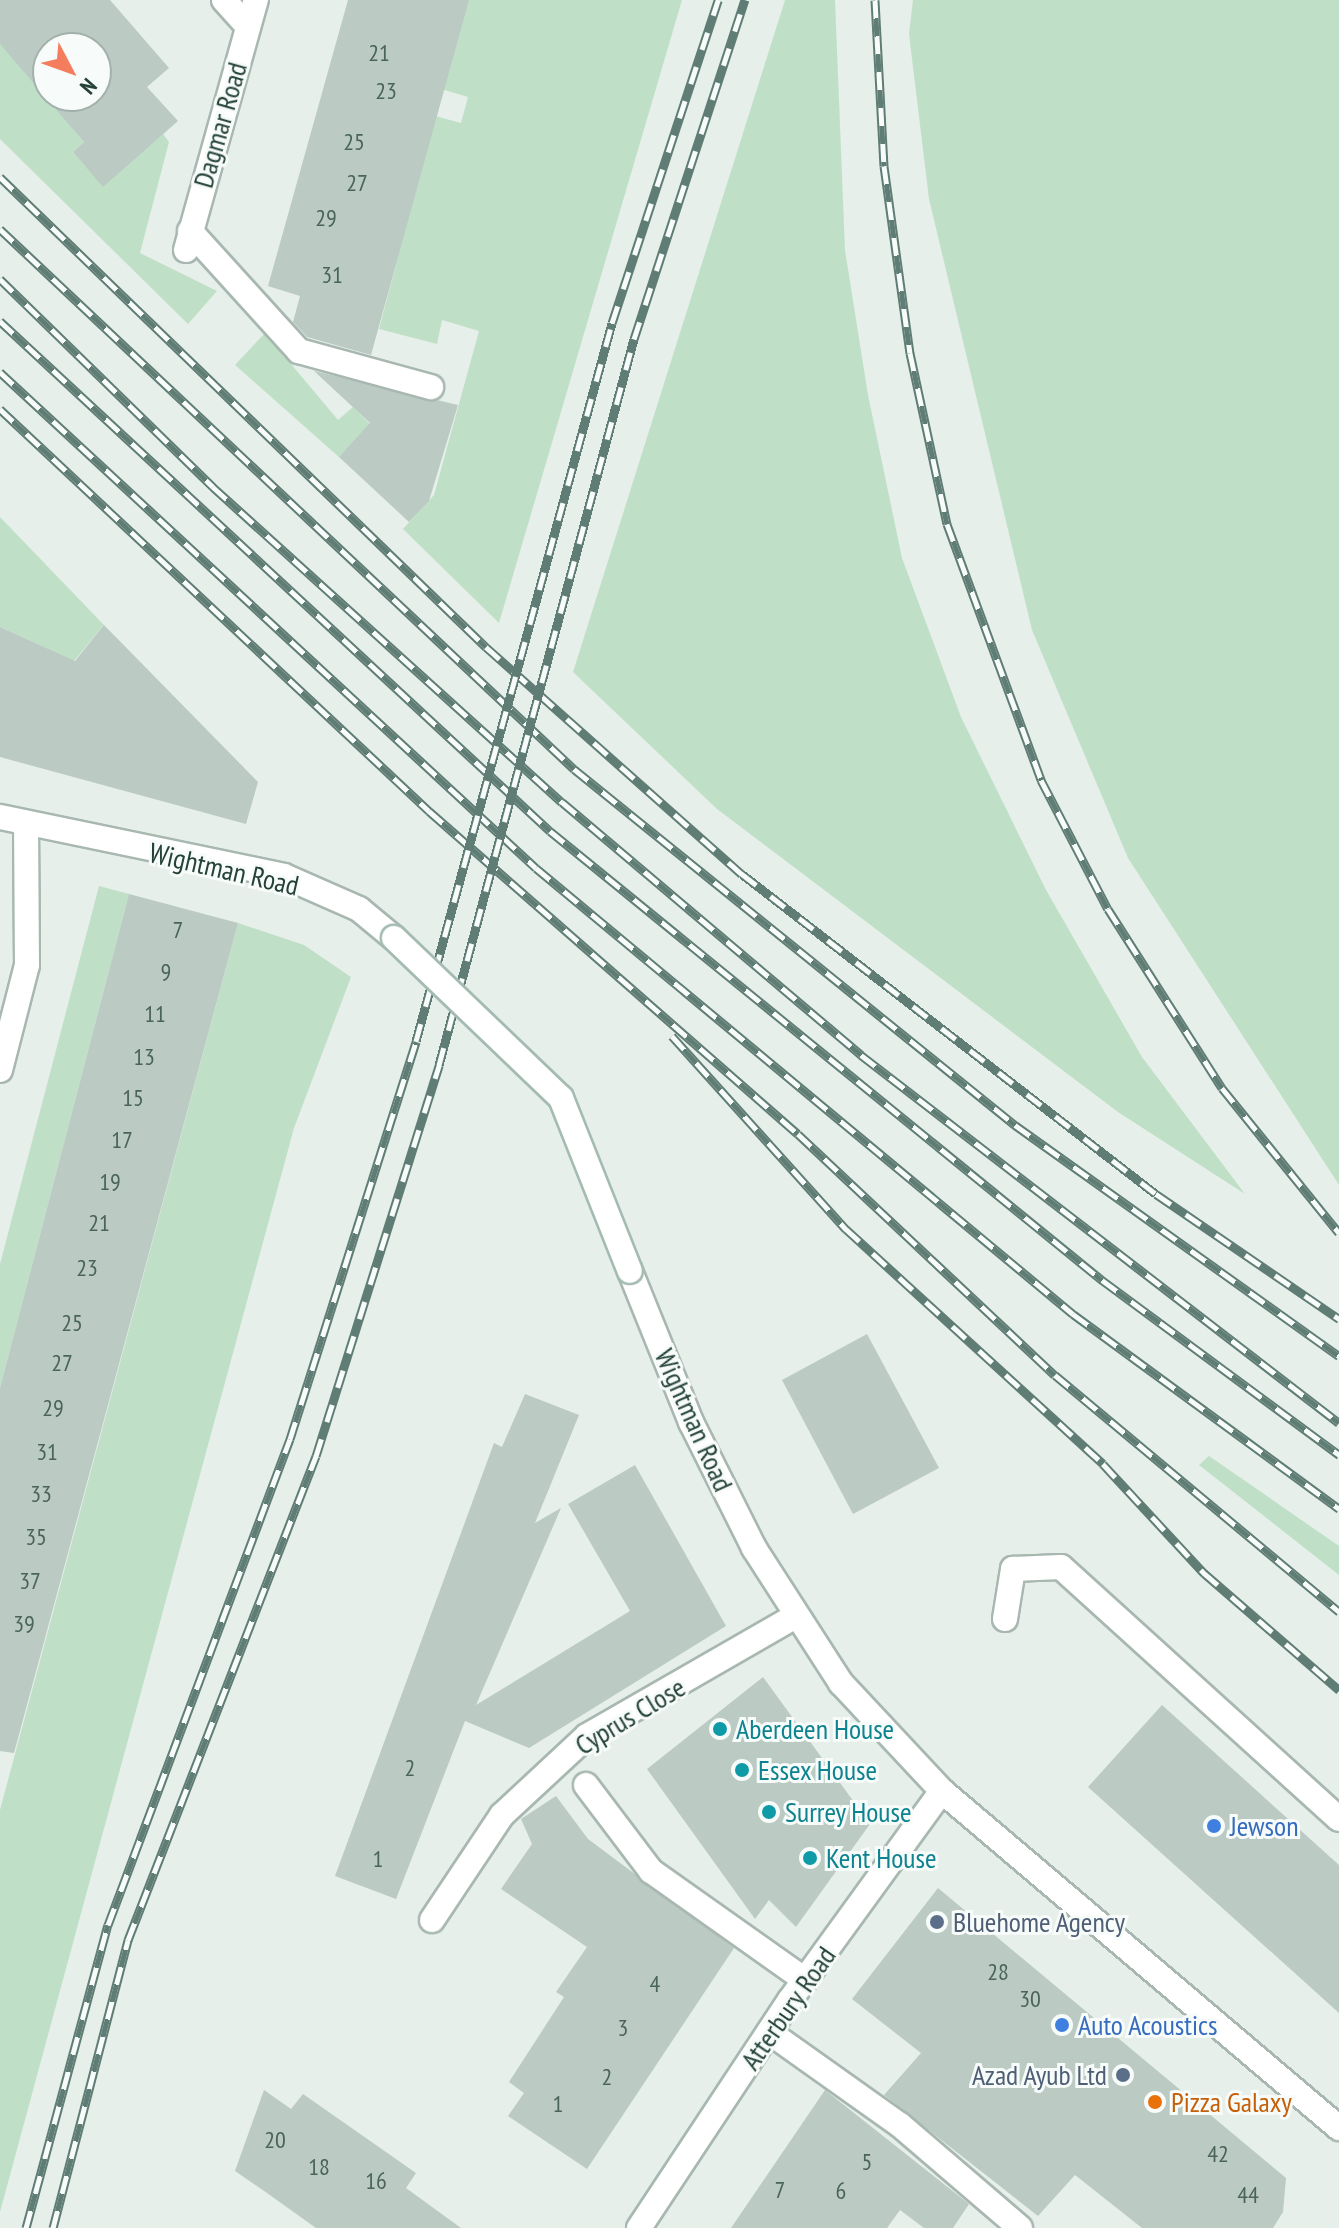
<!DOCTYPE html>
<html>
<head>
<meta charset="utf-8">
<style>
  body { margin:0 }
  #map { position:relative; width:1339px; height:2228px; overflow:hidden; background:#e6efea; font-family:"PT Sans Narrow",sans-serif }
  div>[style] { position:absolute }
  .green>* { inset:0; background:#bfe0c6 }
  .building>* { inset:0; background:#bbcac3 }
  .roads { filter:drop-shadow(2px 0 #a8b8b1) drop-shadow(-2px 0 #a8b8b1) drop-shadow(0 2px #a8b8b1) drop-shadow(0 -2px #a8b8b1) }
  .service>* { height:24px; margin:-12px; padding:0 12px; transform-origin:12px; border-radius:12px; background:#fff }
  .minor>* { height:24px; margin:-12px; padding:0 12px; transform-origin:12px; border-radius:12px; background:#fff }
  .secondary>* { height:24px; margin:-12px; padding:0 12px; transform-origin:12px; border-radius:12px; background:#fff }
  .rail>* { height:9px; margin-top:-4.5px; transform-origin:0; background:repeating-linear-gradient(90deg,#f7fbf9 0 18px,#5f7d74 0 36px); box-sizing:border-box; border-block:2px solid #5f7d74 }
  .bridges { filter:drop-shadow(2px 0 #a4bbb2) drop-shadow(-2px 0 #a4bbb2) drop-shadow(0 2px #a4bbb2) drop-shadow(0 -2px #a4bbb2) }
  .secondary-bridge>* { height:24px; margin:-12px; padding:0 12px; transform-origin:12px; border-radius:12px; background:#fff }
  .dots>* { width:22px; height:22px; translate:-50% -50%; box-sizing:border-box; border:4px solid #f7fbf9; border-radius:50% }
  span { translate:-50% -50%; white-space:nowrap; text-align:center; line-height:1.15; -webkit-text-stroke:6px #f7fbf9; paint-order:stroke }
  .number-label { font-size:24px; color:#4a645b }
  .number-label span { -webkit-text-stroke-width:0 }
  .street-label { font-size:28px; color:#244238 }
  .culture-label { font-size:28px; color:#0d838f }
  .left { translate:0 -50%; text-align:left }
  .shop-label { font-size:28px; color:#366cbe }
  .service-label { font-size:28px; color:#4e5e75 }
  .right { translate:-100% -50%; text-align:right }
  .food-label { font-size:28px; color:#c56008 }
  .north { position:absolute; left:32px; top:32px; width:80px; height:80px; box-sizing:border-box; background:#f7fbf9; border:2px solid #a3b1ac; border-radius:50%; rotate:131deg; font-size:22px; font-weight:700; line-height:32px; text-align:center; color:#244238 }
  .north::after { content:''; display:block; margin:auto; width:28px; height:36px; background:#f47d5e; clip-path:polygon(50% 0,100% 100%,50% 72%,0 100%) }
</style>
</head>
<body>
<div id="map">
  <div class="green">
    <i style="clip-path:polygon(469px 0,682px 0,499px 623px,403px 529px,434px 495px,479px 331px,442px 320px,437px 344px,379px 329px,396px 265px,383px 261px,394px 105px,461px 123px,468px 97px,431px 86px)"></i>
    <i style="clip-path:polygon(785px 0,835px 0,845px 250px,868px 395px,902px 558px,961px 717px,1046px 890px,1142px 1057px,1245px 1194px,1118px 1112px,717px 809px,573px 672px)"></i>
    <i style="clip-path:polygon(913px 0,1339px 0,1339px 1185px,1128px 858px,1032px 630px,929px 199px,909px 34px)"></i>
    <i style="clip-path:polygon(0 6px,48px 96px,84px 142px,73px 152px,103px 186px,163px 134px,169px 142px,140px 253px,217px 291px,188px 324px,0 139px)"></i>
    <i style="clip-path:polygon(265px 333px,338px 420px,353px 407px,371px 425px,339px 457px,235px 365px)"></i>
    <i style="clip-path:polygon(0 517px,104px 625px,68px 668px,32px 684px,48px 649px,0 627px)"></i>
    <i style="clip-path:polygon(99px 886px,129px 894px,0 1388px,0 1264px)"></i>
    <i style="clip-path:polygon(238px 923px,304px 945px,351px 977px,294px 1128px,0 2212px,0 1810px)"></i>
    <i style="clip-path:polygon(1209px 1456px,1339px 1546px,1339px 1575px,1199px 1465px)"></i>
  </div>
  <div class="building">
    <i style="clip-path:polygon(evenodd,0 0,110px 0,169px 68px,147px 87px,178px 121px,103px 187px,73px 152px,84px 142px,0 44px,0 0,48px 48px,96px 48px,96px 96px,48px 96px,48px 48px)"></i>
    <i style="clip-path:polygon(348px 0,469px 0,371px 355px,307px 337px,293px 322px,300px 296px,268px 286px)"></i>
    <i style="clip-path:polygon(314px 371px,458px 405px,429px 501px,409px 522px,339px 457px,370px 423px)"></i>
    <i style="clip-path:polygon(104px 625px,258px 782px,246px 824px,0 757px,0 627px,75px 661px)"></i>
    <i style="clip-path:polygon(129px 894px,238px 923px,14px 1753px,0 1751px,0 1388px)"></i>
    <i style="clip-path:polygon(867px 1334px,939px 1468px,853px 1514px,782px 1380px)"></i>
    <i style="clip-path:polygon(525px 1394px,579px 1415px,535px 1523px,561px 1508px,476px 1705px,630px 1611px,568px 1504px,635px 1465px,726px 1626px,529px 1748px,465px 1721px,396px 1899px,335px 1876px,494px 1443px,502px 1447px)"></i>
    <i style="clip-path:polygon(763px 1677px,870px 1824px,796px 1927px,769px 1900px,755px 1919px,647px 1769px)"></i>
    <i style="clip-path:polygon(1162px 1705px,1339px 1865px,1339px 2013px,1088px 1787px)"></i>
    <i style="clip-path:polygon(556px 1796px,588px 1839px,734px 1948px,587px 2169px,508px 2116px,524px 2093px,509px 2082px,564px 1997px,556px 1992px,587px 1947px,501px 1889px,532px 1844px,521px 1819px)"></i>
    <i style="clip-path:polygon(938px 1888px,1286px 2178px,1283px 2212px,1273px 2228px,1142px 2228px,1075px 2175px,1038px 2216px,884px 2095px,921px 2053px,852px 1999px)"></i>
    <i style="clip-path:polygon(264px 2090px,291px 2109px,303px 2094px,416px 2173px,406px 2188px,461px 2228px,316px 2228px,267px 2193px,235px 2171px)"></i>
    <i style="clip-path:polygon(825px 2090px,969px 2204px,953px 2228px,924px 2228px,900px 2210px,887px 2228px,731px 2228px)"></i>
  </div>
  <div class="roads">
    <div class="service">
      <i style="left:190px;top:231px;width:162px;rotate:47.8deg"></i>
      <i style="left:299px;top:351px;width:137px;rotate:15.3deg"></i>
      <i style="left:1005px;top:1619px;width:51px;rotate:-80.9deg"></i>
      <i style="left:1013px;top:1569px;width:48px;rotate:-2.4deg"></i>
      <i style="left:1061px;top:1567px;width:375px;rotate:42.2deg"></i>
      <i style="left:586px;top:1785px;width:108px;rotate:52.9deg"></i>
      <i style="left:651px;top:1871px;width:189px;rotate:35.3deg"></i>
      <i style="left:769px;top:2032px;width:161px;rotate:35.4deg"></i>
      <i style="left:900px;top:2125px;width:158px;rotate:40.6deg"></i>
    </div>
    <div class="minor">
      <i style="left:224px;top:0;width:36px;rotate:48deg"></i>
      <i style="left:186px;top:250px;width:260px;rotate:-74.4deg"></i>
      <i style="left:0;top:1070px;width:108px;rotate:-75.6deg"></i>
      <i style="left:27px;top:965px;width:138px;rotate:-90.4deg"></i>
      <i style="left:432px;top:1920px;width:126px;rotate:-56.3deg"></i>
      <i style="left:502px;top:1815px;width:116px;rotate:-42.9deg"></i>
      <i style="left:587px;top:1736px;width:241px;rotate:-29.9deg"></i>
      <i style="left:639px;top:2228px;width:273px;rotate:-56.5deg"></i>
      <i style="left:790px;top:2000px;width:258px;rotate:-54deg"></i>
    </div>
    <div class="secondary">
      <i style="left:0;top:817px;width:290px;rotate:11.7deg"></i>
      <i style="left:284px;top:876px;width:82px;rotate:23.7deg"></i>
      <i style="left:359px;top:909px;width:45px;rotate:39.6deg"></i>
      <i style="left:630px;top:1271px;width:163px;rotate:68deg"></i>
      <i style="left:691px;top:1422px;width:141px;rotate:63.4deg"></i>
      <i style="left:754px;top:1548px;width:161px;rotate:57.2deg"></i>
      <i style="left:841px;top:1683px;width:148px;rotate:46.9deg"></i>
      <i style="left:942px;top:1791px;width:521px;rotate:40.33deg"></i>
    </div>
  </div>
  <div class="rail">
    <i style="left:875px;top:0;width:166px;rotate:86.9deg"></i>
    <i style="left:884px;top:166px;width:189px;rotate:82.1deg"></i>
    <i style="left:910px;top:353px;width:175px;rotate:77.8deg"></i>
    <i style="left:947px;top:524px;width:273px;rotate:69.8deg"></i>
    <i style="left:1041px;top:780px;width:145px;rotate:62.6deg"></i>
    <i style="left:1108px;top:909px;width:212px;rotate:57.5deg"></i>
    <i style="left:1222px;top:1088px;width:186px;rotate:51.1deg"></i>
    <i style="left:0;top:177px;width:676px;rotate:44.04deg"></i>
    <i style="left:486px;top:647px;width:342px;rotate:41.6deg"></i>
    <i style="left:742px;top:874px;width:523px;rotate:37.7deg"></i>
    <i style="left:1156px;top:1194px;width:222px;rotate:34.3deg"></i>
    <i style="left:0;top:229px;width:788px;rotate:43.25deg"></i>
    <i style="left:574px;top:769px;width:567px;rotate:38.91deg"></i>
    <i style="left:1015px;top:1125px;width:398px;rotate:35.5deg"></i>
    <i style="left:0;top:279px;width:298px;rotate:44.3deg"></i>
    <i style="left:213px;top:487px;width:470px;rotate:42.1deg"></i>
    <i style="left:562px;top:802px;width:392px;rotate:40.2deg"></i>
    <i style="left:861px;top:1055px;width:603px;rotate:37.59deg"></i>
    <i style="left:0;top:321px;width:750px;rotate:42.84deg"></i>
    <i style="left:550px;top:831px;width:712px;rotate:39.13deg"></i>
    <i style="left:1102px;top:1280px;width:295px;rotate:36.4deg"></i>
    <i style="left:0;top:372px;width:730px;rotate:42.78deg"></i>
    <i style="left:536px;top:868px;width:698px;rotate:39.71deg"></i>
    <i style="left:1073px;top:1314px;width:330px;rotate:36.2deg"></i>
    <i style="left:0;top:409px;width:588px;rotate:43.14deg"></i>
    <i style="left:429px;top:811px;width:490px;rotate:41.2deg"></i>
    <i style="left:798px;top:1134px;width:352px;rotate:43.2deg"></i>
    <i style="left:1055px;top:1375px;width:370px;rotate:39.8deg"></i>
    <i style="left:672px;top:1036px;width:260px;rotate:48deg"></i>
    <i style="left:846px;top:1229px;width:348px;rotate:42.4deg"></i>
    <i style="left:1103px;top:1464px;width:149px;rotate:47.2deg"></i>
    <i style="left:1204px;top:1573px;width:179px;rotate:40.9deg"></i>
    <i style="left:26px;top:2228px;width:314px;rotate:-74.9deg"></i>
    <i style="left:108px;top:1925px;width:519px;rotate:-69.47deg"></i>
    <i style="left:290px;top:1439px;width:417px;rotate:-72.4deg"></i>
    <i style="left:416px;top:1041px;width:744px;rotate:-74.73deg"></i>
    <i style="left:612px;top:323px;width:340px;rotate:-71.8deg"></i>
    <i style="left:53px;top:2228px;width:298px;rotate:-75.4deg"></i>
    <i style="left:128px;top:1940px;width:519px;rotate:-68.77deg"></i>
    <i style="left:316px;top:1456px;width:410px;rotate:-72.5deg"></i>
    <i style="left:439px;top:1065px;width:752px;rotate:-74.97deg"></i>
    <i style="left:634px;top:339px;width:357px;rotate:-71.9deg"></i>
  </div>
  <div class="bridges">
    <div class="secondary-bridge">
      <i style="left:394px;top:938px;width:231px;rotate:43.8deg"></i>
      <i style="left:561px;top:1098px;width:186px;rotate:68.3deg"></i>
    </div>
  </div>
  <div class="dots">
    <i style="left:720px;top:1729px;background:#0f9aa8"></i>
    <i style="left:742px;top:1770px;background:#0f9aa8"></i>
    <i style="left:769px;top:1812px;background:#0f9aa8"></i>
    <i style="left:1214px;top:1826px;background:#3f7fe0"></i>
    <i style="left:810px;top:1858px;background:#0f9aa8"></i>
    <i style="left:937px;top:1922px;background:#5c6f8a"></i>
    <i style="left:1062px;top:2025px;background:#3f7fe0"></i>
    <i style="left:1123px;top:2075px;background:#5c6f8a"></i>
    <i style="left:1155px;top:2102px;background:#e8710a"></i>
  </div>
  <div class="number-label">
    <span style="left:379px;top:53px">21</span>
    <span style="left:386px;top:91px">23</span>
    <span style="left:354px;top:142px">25</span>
    <span style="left:357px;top:183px">27</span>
    <span style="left:326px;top:218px">29</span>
    <span style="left:332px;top:275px">31</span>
    <span style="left:178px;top:930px">7</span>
    <span style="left:166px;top:972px">9</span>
    <span style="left:155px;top:1014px">11</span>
    <span style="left:144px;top:1057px">13</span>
    <span style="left:133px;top:1098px">15</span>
    <span style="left:122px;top:1140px">17</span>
    <span style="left:110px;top:1182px">19</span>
    <span style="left:99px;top:1223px">21</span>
    <span style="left:87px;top:1268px">23</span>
    <span style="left:72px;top:1323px">25</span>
    <span style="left:62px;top:1363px">27</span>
    <span style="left:53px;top:1408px">29</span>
    <span style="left:47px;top:1452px">31</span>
    <span style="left:41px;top:1494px">33</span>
    <span style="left:36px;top:1537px">35</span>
    <span style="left:30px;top:1581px">37</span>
    <span style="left:24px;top:1624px">39</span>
    <span style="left:410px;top:1768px">2</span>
    <span style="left:378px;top:1859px">1</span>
    <span style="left:998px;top:1972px">28</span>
    <span style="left:655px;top:1984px">4</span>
    <span style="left:1030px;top:1999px">30</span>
    <span style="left:623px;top:2028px">3</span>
    <span style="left:607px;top:2077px">2</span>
    <span style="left:558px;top:2104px">1</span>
    <span style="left:275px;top:2140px">20</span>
    <span style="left:1218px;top:2154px">42</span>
    <span style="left:867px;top:2162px">5</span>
    <span style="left:319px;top:2167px">18</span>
    <span style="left:376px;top:2181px">16</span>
    <span style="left:780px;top:2190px">7</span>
    <span style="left:841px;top:2191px">6</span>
    <span style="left:1248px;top:2195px">44</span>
  </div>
  <div class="street-label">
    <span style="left:220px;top:125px;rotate:-74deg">Dagmar Road</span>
    <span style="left:224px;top:869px;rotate:13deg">Wightman Road</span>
    <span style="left:694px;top:1420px;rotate:66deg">Wightman Road</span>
    <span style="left:630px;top:1716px;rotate:-31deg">Cyprus Close</span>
    <span style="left:788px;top:2008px;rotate:-55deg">Atterbury Road</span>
  </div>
  <div class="culture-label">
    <span class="left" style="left:736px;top:1729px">Aberdeen House</span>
    <span class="left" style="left:758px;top:1770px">Essex House</span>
    <span class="left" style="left:785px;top:1812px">Surrey House</span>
    <span class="left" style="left:826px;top:1858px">Kent House</span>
  </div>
  <div class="shop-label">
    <span class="left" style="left:1230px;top:1826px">Jewson</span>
    <span class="left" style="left:1078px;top:2025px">Auto Acoustics</span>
  </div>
  <div class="service-label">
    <span class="left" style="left:953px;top:1922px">Bluehome Agency</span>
    <span class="right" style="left:1107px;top:2075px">Azad Ayub Ltd</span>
  </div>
  <div class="food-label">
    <span class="left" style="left:1171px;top:2102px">Pizza Galaxy</span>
  </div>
  <div class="north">N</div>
</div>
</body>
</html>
